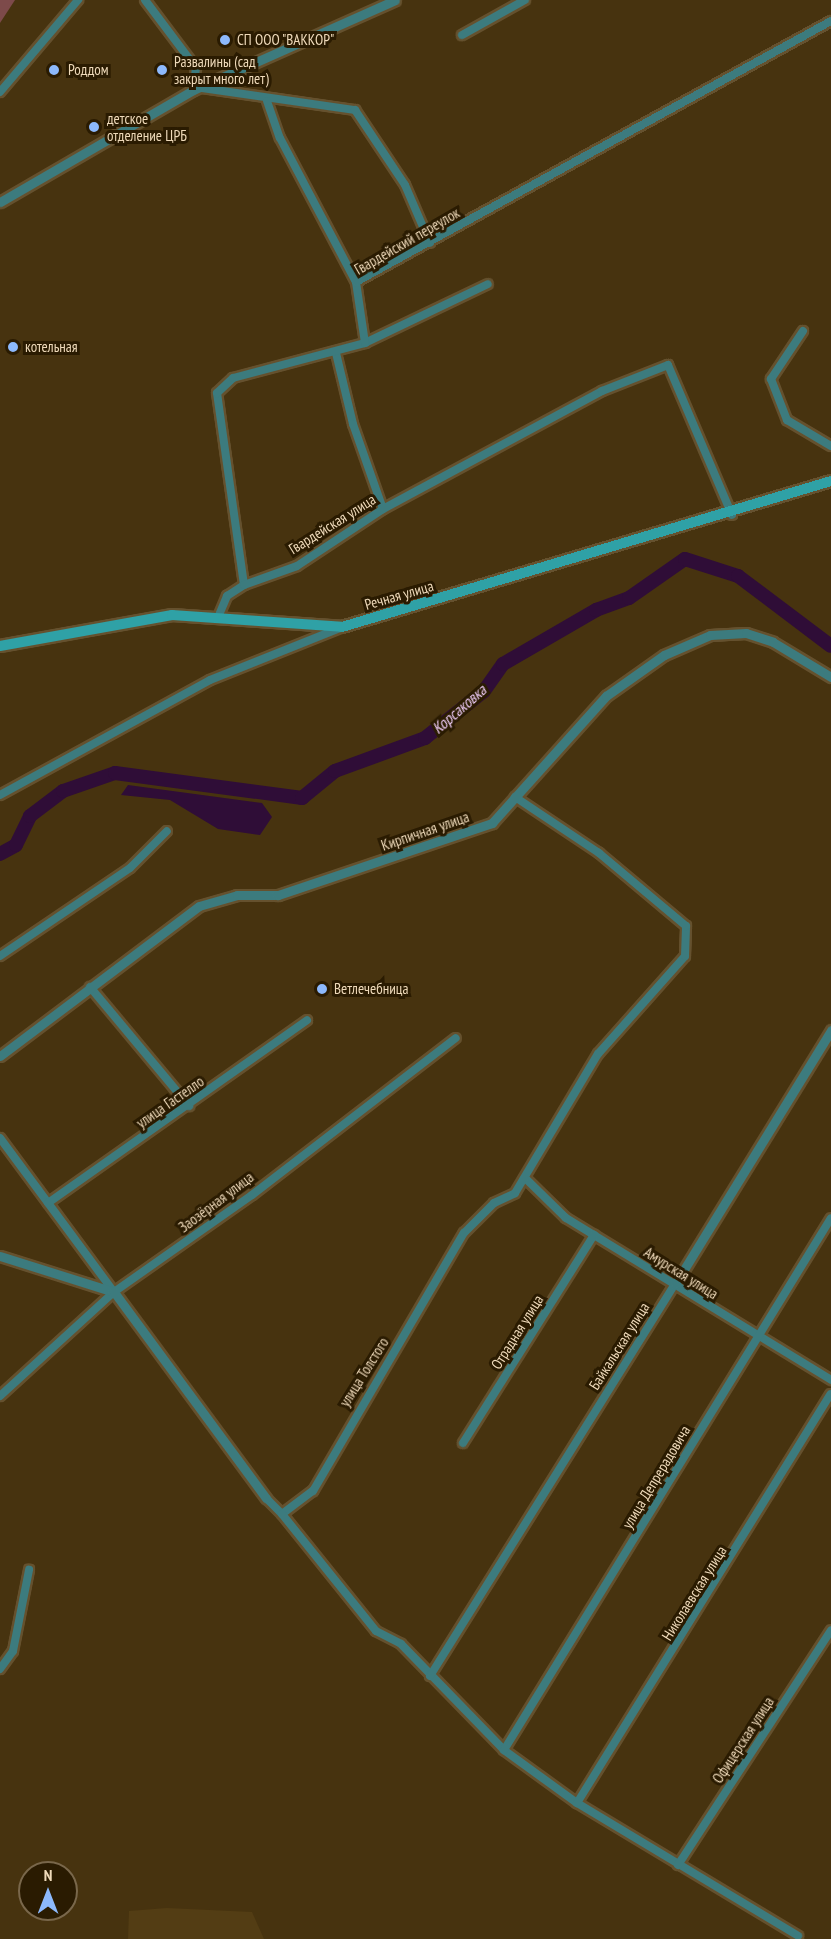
<!DOCTYPE html>
<html>
<head>
<meta charset="utf-8">
<style>
  body { margin:0 }
  #map { position:relative; width:831px; height:1939px; overflow:hidden; background:#47330f; font-family:"PT Sans Narrow",sans-serif }
  div>[style] { position:absolute }
  .built>* { inset:0; background:#533d14 }
  .green>* { inset:0; background:#7d4a4a }
  .water>* { inset:0; background:#2f0d37 }
  .river>* { height:14px; margin:-7px; padding:0 7px; transform-origin:7px; border-radius:7px; background:#2f0d37 }
  .roads { filter:drop-shadow(2px 0 #65512e) drop-shadow(-2px 0 #65512e) drop-shadow(0 2px #65512e) drop-shadow(0 -2px #65512e) }
  .minor>* { height:8px; margin:-4px; padding:0 4px; transform-origin:4px; border-radius:4px; background:#3c7b7e }
  .tertiary>* { height:9px; margin:-4.5px; padding:0 4.5px; transform-origin:4.5px; border-radius:4.5px; background:#3c7b7e }
  .secondary>* { height:10px; margin:-5px; padding:0 5px; transform-origin:5px; border-radius:5px; background:#2fa1a6 }
  .dots>* { width:16px; height:16px; translate:-50% -50%; box-sizing:border-box; border:3px solid #2a1b01; border-radius:50% }
  span { translate:-50% -50%; white-space:nowrap; text-align:center; line-height:1.15; -webkit-text-stroke:6px #2a1b01; paint-order:stroke }
  .poi-label { font-size:15px; color:#efdaba }
  .left { translate:0 -50%; text-align:left }
  .street-label { font-size:15px; color:#efdaba }
  .water-label { font-size:16px; color:#f1cefa; font-style:italic }
  .north { position:absolute; left:18px; top:1861px; width:60px; height:60px; box-sizing:border-box; background:#2a1b01; border:2px solid #79674b; border-radius:50%; rotate:0deg; font-size:16px; font-weight:700; line-height:24px; text-align:center; color:#efdaba }
  .north::after { content:''; display:block; margin:auto; width:21px; height:27px; background:#8db9fc; clip-path:polygon(50% 0,100% 100%,50% 72%,0 100%) }
</style>
</head>
<body>
<div id="map">
  <div class="built">
    <i style="clip-path:polygon(167px 1908px,252px 1912px,264px 1939px,128px 1939px,129px 1911px)"></i>
  </div>
  <div class="green">
    <i style="clip-path:polygon(0 0,15px 0,0 23px)"></i>
  </div>
  <div class="water">
    <i style="clip-path:polygon(128px 785px,262px 803px,272px 817px,260px 835px,218px 829px,170px 800px,121px 795px)"></i>
  </div>
  <div class="river">
    <i style="left:0;top:854px;width:18px;rotate:-29deg"></i>
    <i style="left:16px;top:845px;width:32px;rotate:-64deg"></i>
    <i style="left:30px;top:816px;width:41px;rotate:-37.1deg"></i>
    <i style="left:63px;top:791px;width:55px;rotate:-19.1deg"></i>
    <i style="left:115px;top:773px;width:189px;rotate:7.6deg"></i>
    <i style="left:302px;top:798px;width:43px;rotate:-39.3deg"></i>
    <i style="left:335px;top:771px;width:96px;rotate:-20.1deg"></i>
    <i style="left:425px;top:738px;width:75px;rotate:-38.5deg"></i>
    <i style="left:484px;top:691px;width:33px;rotate:-55deg"></i>
    <i style="left:503px;top:664px;width:108px;rotate:-30.1deg"></i>
    <i style="left:596px;top:610px;width:35px;rotate:-20deg"></i>
    <i style="left:629px;top:598px;width:68px;rotate:-34.9deg"></i>
    <i style="left:685px;top:559px;width:56px;rotate:17.8deg"></i>
    <i style="left:738px;top:576px;width:116px;rotate:37deg"></i>
  </div>
  <div class="roads">
    <div class="minor">
      <i style="left:145px;top:0;width:85px;rotate:53.1deg"></i>
      <i style="left:196px;top:68px;width:22px;rotate:98deg"></i>
      <i style="left:462px;top:35px;width:72px;rotate:-29.1deg"></i>
      <i style="left:202px;top:88px;width:155px;rotate:8.2deg"></i>
      <i style="left:355px;top:110px;width:90px;rotate:56.3deg"></i>
      <i style="left:405px;top:185px;width:63px;rotate:66.7deg"></i>
      <i style="left:0;top:92px;width:121px;rotate:-49.7deg"></i>
      <i style="left:267px;top:101px;width:39px;rotate:71deg"></i>
      <i style="left:280px;top:138px;width:163px;rotate:62.2deg"></i>
      <i style="left:803px;top:331px;width:58px;rotate:123.7deg"></i>
      <i style="left:771px;top:379px;width:44px;rotate:68.7deg"></i>
      <i style="left:787px;top:420px;width:51px;rotate:30.6deg"></i>
      <i style="left:365px;top:343px;width:136px;rotate:-25.6deg"></i>
      <i style="left:336px;top:353px;width:73px;rotate:76.5deg"></i>
      <i style="left:353px;top:424px;width:90px;rotate:70.6deg"></i>
      <i style="left:244px;top:585px;width:194px;rotate:-98deg"></i>
      <i style="left:217px;top:393px;width:22px;rotate:-43deg"></i>
      <i style="left:233px;top:378px;width:137px;rotate:-14.9deg"></i>
      <i style="left:365px;top:343px;width:62px;rotate:-98.4deg"></i>
      <i style="left:356px;top:282px;width:542px;rotate:-28.79deg"></i>
      <i style="left:219px;top:615px;width:21px;rotate:-67deg"></i>
      <i style="left:227px;top:596px;width:20px;rotate:-33deg"></i>
      <i style="left:244px;top:585px;width:56px;rotate:-19.7deg"></i>
      <i style="left:297px;top:566px;width:103px;rotate:-33.5deg"></i>
      <i style="left:383px;top:509px;width:249px;rotate:-28.3deg"></i>
      <i style="left:602px;top:391px;width:71px;rotate:-21.5deg"></i>
      <i style="left:668px;top:365px;width:163px;rotate:66.9deg"></i>
      <i style="left:0;top:795px;width:239px;rotate:-28.7deg"></i>
      <i style="left:210px;top:680px;width:140px;rotate:-21.8deg"></i>
      <i style="left:0;top:956px;width:157px;rotate:-34.1deg"></i>
      <i style="left:130px;top:868px;width:52px;rotate:-45deg"></i>
      <i style="left:90px;top:987px;width:155px;rotate:50.2deg"></i>
      <i style="left:0;top:1138px;width:192px;rotate:53.5deg"></i>
      <i style="left:525px;top:1178px;width:57px;rotate:44.3deg"></i>
      <i style="left:566px;top:1218px;width:311px;rotate:31.4deg"></i>
      <i style="left:48px;top:1203px;width:317px;rotate:-35.2deg"></i>
      <i style="left:0;top:1396px;width:154px;rotate:-42.4deg"></i>
      <i style="left:114px;top:1292px;width:169px;rotate:-35.1deg"></i>
      <i style="left:252px;top:1195px;width:257px;rotate:-37.6deg"></i>
      <i style="left:463px;top:1443px;width:246px;rotate:-57.8deg"></i>
      <i style="left:266px;top:1498px;width:23px;rotate:45deg"></i>
      <i style="left:282px;top:1514px;width:39px;rotate:-37deg"></i>
      <i style="left:313px;top:1491px;width:299px;rotate:-59.7deg"></i>
      <i style="left:464px;top:1233px;width:42px;rotate:-45deg"></i>
      <i style="left:494px;top:1203px;width:23px;rotate:-25deg"></i>
      <i style="left:515px;top:1193px;width:162px;rotate:-59.2deg"></i>
      <i style="left:598px;top:1054px;width:131px;rotate:-48.4deg"></i>
      <i style="left:685px;top:956px;width:30px;rotate:-88deg"></i>
      <i style="left:686px;top:926px;width:114px;rotate:-140deg"></i>
      <i style="left:599px;top:853px;width:101px;rotate:-146.3deg"></i>
      <i style="left:282px;top:1514px;width:150px;rotate:51.2deg"></i>
      <i style="left:376px;top:1631px;width:28px;rotate:27deg"></i>
      <i style="left:401px;top:1644px;width:148px;rotate:45.8deg"></i>
      <i style="left:504px;top:1750px;width:90px;rotate:36deg"></i>
      <i style="left:577px;top:1803px;width:258px;rotate:31deg"></i>
      <i style="left:0;top:1669px;width:22px;rotate:-54deg"></i>
      <i style="left:13px;top:1651px;width:83px;rotate:-78.8deg"></i>
      <i style="left:430px;top:1676px;width:462px;rotate:-58deg"></i>
      <i style="left:504px;top:1750px;width:624px;rotate:-58.42deg"></i>
      <i style="left:577px;top:1803px;width:481px;rotate:-58.2deg"></i>
      <i style="left:678px;top:1865px;width:280px;rotate:-56.9deg"></i>
    </div>
    <div class="tertiary">
      <i style="left:0;top:202px;width:223px;rotate:-30.1deg"></i>
      <i style="left:193px;top:90px;width:221px;rotate:-24deg"></i>
      <i style="left:0;top:1056px;width:249px;rotate:-37deg"></i>
      <i style="left:199px;top:906px;width:40px;rotate:-16deg"></i>
      <i style="left:237px;top:895px;width:41px"></i>
      <i style="left:278px;top:895px;width:226px;rotate:-18.6deg"></i>
      <i style="left:492px;top:823px;width:171px;rotate:-48.1deg"></i>
      <i style="left:606px;top:696px;width:71px;rotate:-35.3deg"></i>
      <i style="left:664px;top:655px;width:50px;rotate:-23.5deg"></i>
      <i style="left:710px;top:635px;width:36px;rotate:-3deg"></i>
      <i style="left:746px;top:633px;width:28px;rotate:18deg"></i>
      <i style="left:773px;top:642px;width:68px;rotate:31.1deg"></i>
      <i style="left:0;top:1256px;width:120px;rotate:17.5deg"></i>
      <i style="left:114px;top:1292px;width:256px;rotate:53.6deg"></i>
      <i style="left:675px;top:1284px;width:298px;rotate:-58.4deg"></i>
    </div>
    <div class="secondary">
      <i style="left:0;top:646px;width:175px;rotate:-10.2deg"></i>
      <i style="left:172px;top:615px;width:170px;rotate:4deg"></i>
      <i style="left:342px;top:627px;width:510px;rotate:-16.62deg"></i>
    </div>
  </div>
  <div class="dots">
    <i style="left:225px;top:40px;background:#8db9fc"></i>
    <i style="left:54px;top:70px;background:#8db9fc"></i>
    <i style="left:162px;top:70px;background:#8db9fc"></i>
    <i style="left:94px;top:127px;background:#8db9fc"></i>
    <i style="left:13px;top:347px;background:#8db9fc"></i>
    <i style="left:322px;top:989px;background:#8db9fc"></i>
  </div>
  <div class="poi-label">
    <span class="left" style="left:237px;top:40px">СП ООО "ВАККОР"</span>
    <span class="left" style="left:174px;top:70px">Развалины (сад<br>закрыт много лет)</span>
    <span class="left" style="left:68px;top:70px">Роддом</span>
    <span class="left" style="left:107px;top:127px">детское<br>отделение ЦРБ</span>
    <span class="left" style="left:25px;top:347px">котельная</span>
    <span class="left" style="left:334px;top:989px">Ветлечебница</span>
  </div>
  <div class="street-label">
    <span style="left:407px;top:241px;rotate:-30deg">Гвардейский переулок</span>
    <span style="left:332px;top:524px;rotate:-32deg">Гвардейская улица</span>
    <span style="left:399px;top:595px;rotate:-16deg">Речная улица</span>
    <span style="left:425px;top:831px;rotate:-19deg">Кирпичная улица</span>
    <span style="left:170px;top:1102px;rotate:-35deg">улица Гастелло</span>
    <span style="left:216px;top:1202px;rotate:-37deg">Заозёрная улица</span>
    <span style="left:681px;top:1273px;rotate:32deg">Амурская улица</span>
    <span style="left:517px;top:1332px;rotate:-58deg">Отрадная улица</span>
    <span style="left:619px;top:1346px;rotate:-58deg">Байкальская улица</span>
    <span style="left:364px;top:1372px;rotate:-58deg">улица Толстого</span>
    <span style="left:656px;top:1477px;rotate:-59deg">улица Депрерадовича</span>
    <span style="left:694px;top:1593px;rotate:-58deg">Николаевская улица</span>
    <span style="left:743px;top:1740px;rotate:-57deg">Офицерская улица</span>
  </div>
  <div class="water-label">
    <span style="left:459px;top:709px;rotate:-41deg">Корсаковка</span>
  </div>
  <div class="north">N</div>
</div>
</body>
</html>
